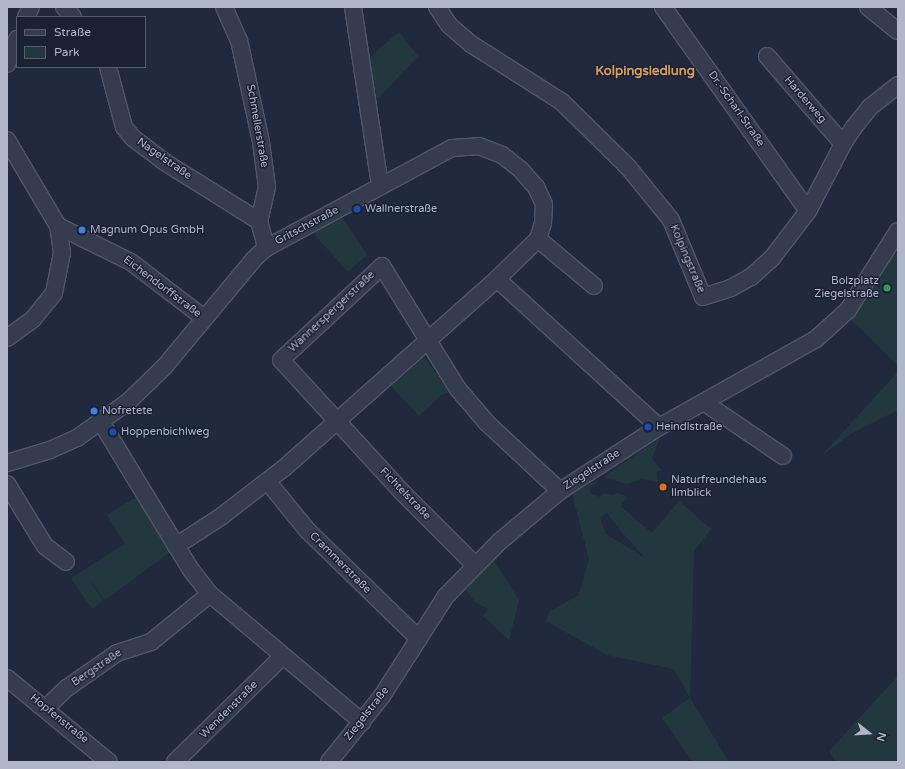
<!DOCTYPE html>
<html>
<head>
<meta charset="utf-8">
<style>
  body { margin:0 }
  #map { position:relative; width:905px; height:769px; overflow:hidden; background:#212a3d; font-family:"Varela Round",sans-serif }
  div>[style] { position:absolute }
  .green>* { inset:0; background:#23383e }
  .roads { filter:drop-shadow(1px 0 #505768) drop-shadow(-1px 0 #505768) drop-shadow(0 1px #505768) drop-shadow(0 -1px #505768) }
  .minor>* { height:16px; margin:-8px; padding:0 8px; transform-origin:8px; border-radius:8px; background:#353c4d }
  .dots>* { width:11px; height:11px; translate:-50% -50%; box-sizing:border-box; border:2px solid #1a2132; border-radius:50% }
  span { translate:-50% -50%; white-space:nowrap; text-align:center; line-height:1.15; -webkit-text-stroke:3px #1a2132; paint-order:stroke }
  .street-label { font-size:11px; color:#b0b7c9 }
  .poi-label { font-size:11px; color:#b0b7c9 }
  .left { translate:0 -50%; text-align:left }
  .right { translate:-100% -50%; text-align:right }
  .quarter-label { font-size:13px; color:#dc9f58; font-weight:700 }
  .frame { position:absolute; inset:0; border:8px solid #b0b7c9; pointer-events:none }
  .legend { position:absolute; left:16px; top:16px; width:130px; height:52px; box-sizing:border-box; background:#1a2132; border:1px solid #565d6e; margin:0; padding:5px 7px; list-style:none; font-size:12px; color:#b0b7c9 }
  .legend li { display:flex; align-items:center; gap:8px; height:20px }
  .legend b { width:20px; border:1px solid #565d6e }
  .north { position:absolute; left:849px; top:713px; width:40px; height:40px; -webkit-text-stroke:3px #1a2132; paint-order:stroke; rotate:107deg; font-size:11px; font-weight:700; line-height:16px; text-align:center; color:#b0b7c9 }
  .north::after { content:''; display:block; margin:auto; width:14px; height:18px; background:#b0b7c9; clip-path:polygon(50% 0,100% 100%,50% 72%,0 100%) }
</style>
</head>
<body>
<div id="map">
  <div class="green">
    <i style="clip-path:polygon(399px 32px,418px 56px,377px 100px,369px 58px)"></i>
    <i style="clip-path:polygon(341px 215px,367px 255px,348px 272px,312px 232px)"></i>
    <i style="clip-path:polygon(898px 243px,898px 366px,852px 320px)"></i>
    <i style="clip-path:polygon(420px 352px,450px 392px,441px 395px,419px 416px,387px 382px)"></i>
    <i style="clip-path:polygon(898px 372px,898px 410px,852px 433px,821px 456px)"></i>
    <i style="clip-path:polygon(660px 438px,652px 458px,661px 470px,657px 471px,658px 482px,642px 479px,627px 484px,604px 477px)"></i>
    <i style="clip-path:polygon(evenodd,596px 481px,596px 483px,589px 488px,591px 494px,600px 497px,602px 493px,612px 495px,618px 493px,628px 497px,620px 506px,652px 533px,679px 501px,711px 529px,694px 551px,690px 698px,729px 762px,693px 762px,662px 718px,690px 698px,674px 669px,607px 655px,546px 621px,550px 611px,579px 595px,589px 559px,572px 493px,596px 481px,607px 513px,620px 530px,645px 558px,606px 534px,600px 518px,607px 513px)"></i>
    <i style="clip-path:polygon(141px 494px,174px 549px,105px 600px,89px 579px,103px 601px,92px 609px,71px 578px,125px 544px,107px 515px)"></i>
    <i style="clip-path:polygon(493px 559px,519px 600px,509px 640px,483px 616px,489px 609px,476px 603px,464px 588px)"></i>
    <i style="clip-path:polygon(898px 676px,898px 762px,836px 762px,829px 751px)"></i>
  </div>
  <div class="roads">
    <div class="minor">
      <i style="left:64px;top:7px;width:13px;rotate:48deg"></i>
      <i style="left:224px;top:7px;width:36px;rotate:66deg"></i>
      <i style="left:239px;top:40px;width:104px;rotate:77.8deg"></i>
      <i style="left:261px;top:142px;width:45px;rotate:82.4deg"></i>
      <i style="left:267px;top:187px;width:35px;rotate:103deg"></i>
      <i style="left:259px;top:221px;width:28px;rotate:75deg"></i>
      <i style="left:353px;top:7px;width:181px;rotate:81.4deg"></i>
      <i style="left:437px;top:7px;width:22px;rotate:56deg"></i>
      <i style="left:449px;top:25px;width:29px;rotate:41deg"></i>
      <i style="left:471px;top:44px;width:108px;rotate:32.5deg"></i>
      <i style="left:562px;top:102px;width:93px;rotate:44.6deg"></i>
      <i style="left:628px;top:167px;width:68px;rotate:50.9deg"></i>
      <i style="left:671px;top:220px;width:83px;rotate:67.4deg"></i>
      <i style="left:703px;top:297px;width:29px;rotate:-18deg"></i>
      <i style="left:731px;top:288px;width:23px;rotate:-29deg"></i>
      <i style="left:751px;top:277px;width:28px;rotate:-42deg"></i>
      <i style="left:772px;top:258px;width:59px;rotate:-52.5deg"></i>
      <i style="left:808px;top:211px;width:76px;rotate:-62.4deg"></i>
      <i style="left:843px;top:144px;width:20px;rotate:-57deg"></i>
      <i style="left:854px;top:127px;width:26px;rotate:-51deg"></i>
      <i style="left:870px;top:107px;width:36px;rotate:-38deg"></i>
      <i style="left:663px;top:7px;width:250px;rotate:54.6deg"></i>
      <i style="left:868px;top:7px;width:38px;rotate:39deg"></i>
      <i style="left:26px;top:17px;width:11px;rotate:-63deg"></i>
      <i style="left:767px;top:56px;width:116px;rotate:49.2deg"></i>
      <i style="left:7px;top:64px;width:27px;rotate:-68deg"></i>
      <i style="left:108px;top:67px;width:62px;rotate:75.1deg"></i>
      <i style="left:124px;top:127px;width:14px;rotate:51deg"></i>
      <i style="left:133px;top:138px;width:38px;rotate:37deg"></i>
      <i style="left:163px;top:161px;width:113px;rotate:32deg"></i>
      <i style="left:7px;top:140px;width:100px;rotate:59.3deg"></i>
      <i style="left:58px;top:226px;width:81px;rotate:26.3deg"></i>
      <i style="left:131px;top:262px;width:92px;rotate:37.5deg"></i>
      <i style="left:538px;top:239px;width:73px;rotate:40deg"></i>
      <i style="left:497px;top:279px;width:219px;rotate:42.4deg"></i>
      <i style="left:7px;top:338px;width:32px;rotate:-36deg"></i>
      <i style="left:33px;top:319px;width:33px;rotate:-51deg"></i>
      <i style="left:54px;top:293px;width:41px;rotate:-78.7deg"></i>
      <i style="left:62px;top:253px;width:27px;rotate:-98deg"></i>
      <i style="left:705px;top:403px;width:94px;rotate:34.2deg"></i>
      <i style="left:101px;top:422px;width:173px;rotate:58.7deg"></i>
      <i style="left:191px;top:570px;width:31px;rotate:52deg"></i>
      <i style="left:210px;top:594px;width:199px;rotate:40.1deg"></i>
      <i style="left:7px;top:463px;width:45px;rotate:-16.8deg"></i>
      <i style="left:50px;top:450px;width:30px;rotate:-24deg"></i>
      <i style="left:77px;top:438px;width:64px;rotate:-35.4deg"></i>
      <i style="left:129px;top:401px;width:50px;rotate:-44.2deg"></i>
      <i style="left:165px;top:366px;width:139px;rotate:-50.2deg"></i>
      <i style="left:254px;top:259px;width:16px;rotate:-43deg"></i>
      <i style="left:266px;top:248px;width:211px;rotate:-28.3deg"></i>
      <i style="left:452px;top:148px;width:27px;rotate:-4deg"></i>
      <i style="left:479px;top:146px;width:25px;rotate:21deg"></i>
      <i style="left:502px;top:155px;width:24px;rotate:38deg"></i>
      <i style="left:521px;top:170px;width:23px;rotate:49deg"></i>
      <i style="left:536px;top:187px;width:19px;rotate:65deg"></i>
      <i style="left:544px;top:204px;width:19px;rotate:93deg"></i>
      <i style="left:543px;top:223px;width:17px;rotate:107deg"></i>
      <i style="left:538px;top:239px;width:57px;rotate:135.7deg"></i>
      <i style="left:497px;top:279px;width:285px;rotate:138.4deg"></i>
      <i style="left:284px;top:468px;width:78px;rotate:142.3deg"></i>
      <i style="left:222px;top:516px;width:55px;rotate:146.9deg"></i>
      <i style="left:268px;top:482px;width:62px;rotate:50.9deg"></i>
      <i style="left:307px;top:530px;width:156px;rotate:44.2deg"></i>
      <i style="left:7px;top:484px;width:73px;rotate:58.5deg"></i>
      <i style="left:45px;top:546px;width:26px;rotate:37deg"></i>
      <i style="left:475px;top:565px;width:102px;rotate:-135deg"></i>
      <i style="left:403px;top:493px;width:180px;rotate:-132.5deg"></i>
      <i style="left:281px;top:360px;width:138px;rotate:-42.9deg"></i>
      <i style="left:382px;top:266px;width:145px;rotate:58.3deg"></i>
      <i style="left:458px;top:389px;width:45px;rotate:49.5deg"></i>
      <i style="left:487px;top:423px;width:100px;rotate:43deg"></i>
      <i style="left:7px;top:678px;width:132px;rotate:39.5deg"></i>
      <i style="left:46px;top:708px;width:29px;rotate:-44deg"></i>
      <i style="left:67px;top:688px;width:61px;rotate:-35deg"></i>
      <i style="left:117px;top:653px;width:36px;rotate:-18deg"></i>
      <i style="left:151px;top:642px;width:76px;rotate:-39.1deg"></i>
      <i style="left:175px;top:762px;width:150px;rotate:-44.5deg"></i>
      <i style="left:329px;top:762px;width:85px;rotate:-51.2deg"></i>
      <i style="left:382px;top:696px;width:119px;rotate:-57.4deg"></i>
      <i style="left:446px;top:596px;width:76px;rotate:-45.5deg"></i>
      <i style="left:499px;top:542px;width:80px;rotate:-39.9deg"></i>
      <i style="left:560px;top:491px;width:118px;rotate:-32.9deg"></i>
      <i style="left:659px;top:427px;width:180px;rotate:-29.3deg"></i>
      <i style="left:816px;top:339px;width:43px;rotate:-42.2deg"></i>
      <i style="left:848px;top:310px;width:93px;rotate:-57.7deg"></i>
    </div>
  </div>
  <div class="dots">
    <i style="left:357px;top:209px;background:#1a4fb4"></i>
    <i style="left:82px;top:230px;background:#3f7fe0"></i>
    <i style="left:887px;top:288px;background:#2e9e5b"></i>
    <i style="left:94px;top:411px;background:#3f7fe0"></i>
    <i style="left:648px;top:427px;background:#1a4fb4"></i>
    <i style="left:113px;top:432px;background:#1a4fb4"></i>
    <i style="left:663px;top:487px;background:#e8710a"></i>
  </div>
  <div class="street-label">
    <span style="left:805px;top:100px;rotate:49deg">Harderweg</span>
    <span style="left:736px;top:109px;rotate:55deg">Dr.-Scharl-Straße</span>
    <span style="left:257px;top:126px;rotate:80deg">Schmellerstraße</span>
    <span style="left:164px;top:159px;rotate:35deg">Nagelstraße</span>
    <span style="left:307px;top:226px;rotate:-28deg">Gritschstraße</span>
    <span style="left:687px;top:259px;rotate:67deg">Kolpingstraße</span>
    <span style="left:162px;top:287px;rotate:37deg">Eichendorffstraße</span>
    <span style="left:332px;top:312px;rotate:-43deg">Wannerspergerstraße</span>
    <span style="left:592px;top:470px;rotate:-33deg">Ziegelstraße</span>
    <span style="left:405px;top:494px;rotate:46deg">Fichtelstraße</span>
    <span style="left:340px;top:563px;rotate:45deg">Crammerstraße</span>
    <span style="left:97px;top:668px;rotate:-34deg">Bergstraße</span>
    <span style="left:229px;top:710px;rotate:-45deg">Wendenstraße</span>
    <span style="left:367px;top:714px;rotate:-52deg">Ziegelstraße</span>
    <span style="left:59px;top:719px;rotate:39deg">Hopfenstraße</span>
  </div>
  <div class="poi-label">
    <span class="left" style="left:365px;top:209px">Wallnerstraße</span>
    <span class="left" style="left:90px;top:230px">Magnum Opus GmbH</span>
    <span class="right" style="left:879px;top:288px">Bolzplatz<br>Ziegelstraße</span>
    <span class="left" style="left:102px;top:411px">Nofretete</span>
    <span class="left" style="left:656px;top:427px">Heindlstraße</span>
    <span class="left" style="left:121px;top:432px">Hoppenbichlweg</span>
    <span class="left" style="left:671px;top:487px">Naturfreundehaus<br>Ilmblick</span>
  </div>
  <div class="quarter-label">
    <span style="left:645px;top:71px">Kolpingsiedlung</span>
  </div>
  <div class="frame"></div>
  <ul class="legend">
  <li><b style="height:5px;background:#353c4d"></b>Straße</li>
  <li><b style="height:11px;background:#23383e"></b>Park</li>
  </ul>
  <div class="north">N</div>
</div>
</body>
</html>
